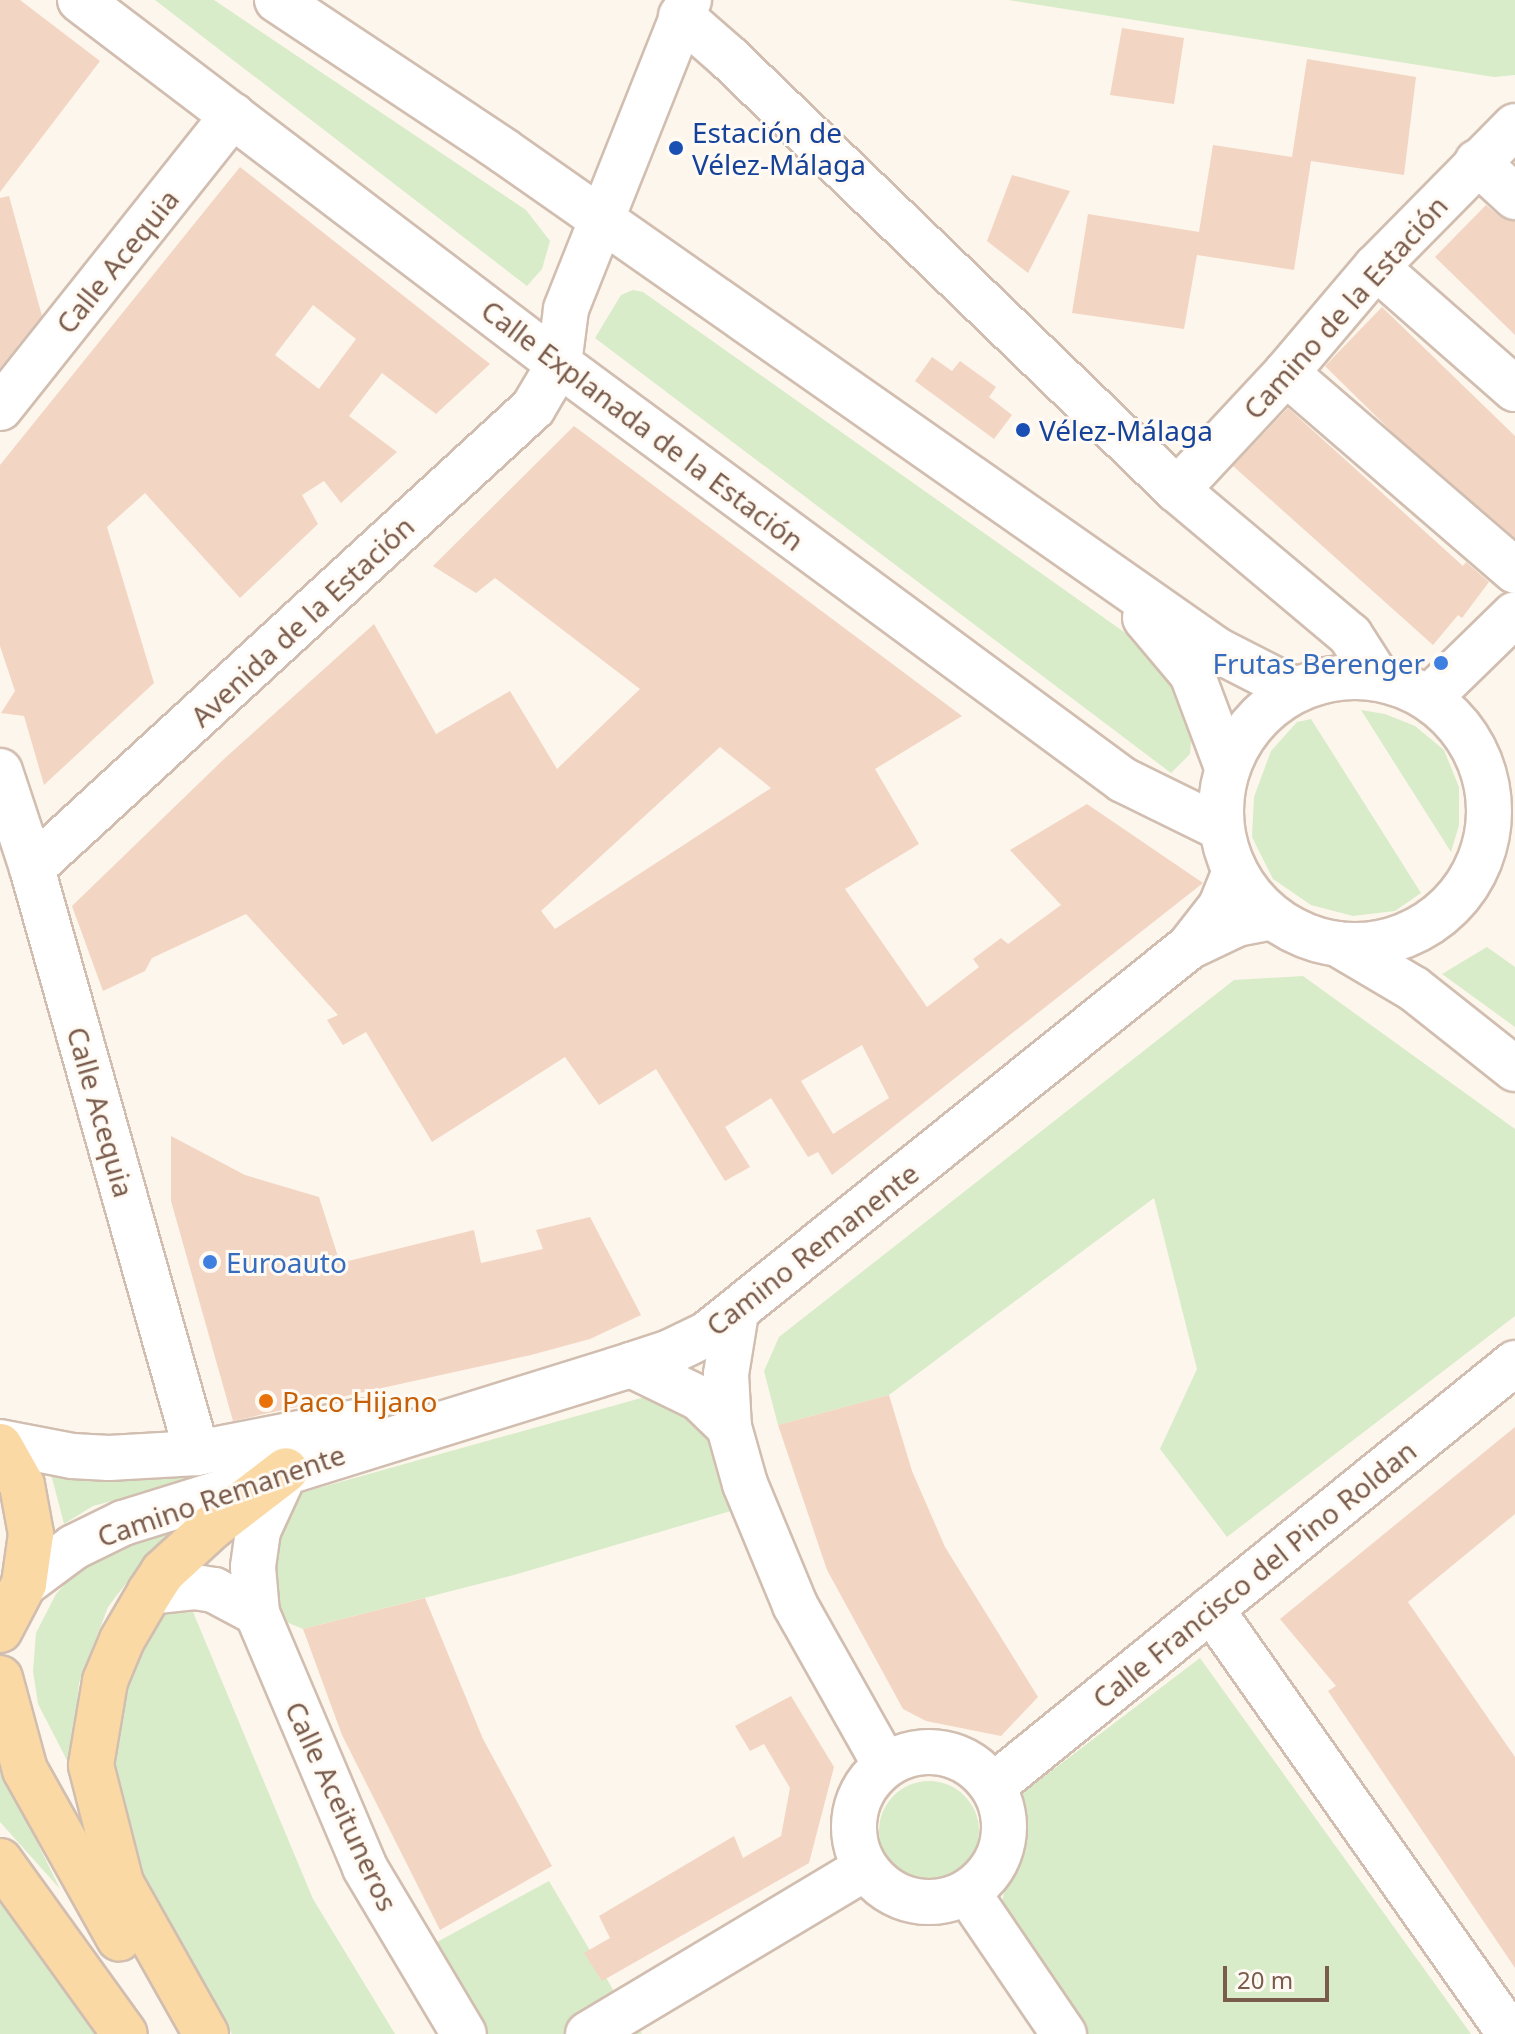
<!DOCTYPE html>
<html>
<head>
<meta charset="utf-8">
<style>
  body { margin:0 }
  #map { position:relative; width:1515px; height:2034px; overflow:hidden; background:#fdf6ec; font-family:"Noto Sans",sans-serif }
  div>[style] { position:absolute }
  .green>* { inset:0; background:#d8ecc9 }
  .round { border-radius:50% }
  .building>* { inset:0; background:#f3d5c3 }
  .roads { filter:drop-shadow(2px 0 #d1beb0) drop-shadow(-2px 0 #d1beb0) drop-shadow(0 2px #d1beb0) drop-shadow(0 -2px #d1beb0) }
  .minor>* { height:44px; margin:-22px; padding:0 22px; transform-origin:22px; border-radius:22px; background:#fff }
  .minor>.ring { margin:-22px; padding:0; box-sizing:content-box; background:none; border:44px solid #fff; border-radius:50% }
  .major>* { height:44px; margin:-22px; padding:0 22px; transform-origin:22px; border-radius:22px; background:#fbd9a5 }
  .dots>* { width:22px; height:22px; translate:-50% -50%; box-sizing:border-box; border:4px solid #fffaf3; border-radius:50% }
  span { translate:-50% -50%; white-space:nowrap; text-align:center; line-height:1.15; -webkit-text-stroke:6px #fffaf3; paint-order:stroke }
  .transit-label { font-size:28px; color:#164399 }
  .left { translate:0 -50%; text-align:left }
  .street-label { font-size:28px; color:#7a5c4d }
  .shop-label { font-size:28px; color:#366cbe }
  .right { translate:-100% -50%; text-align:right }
  .food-label { font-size:28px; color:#c56008 }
  .scale { position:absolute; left:1223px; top:1966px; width:106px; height:36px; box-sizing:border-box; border:4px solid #7a5c4d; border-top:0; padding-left:10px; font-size:24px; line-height:28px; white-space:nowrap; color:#7a5c4d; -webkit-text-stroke:6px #fffaf3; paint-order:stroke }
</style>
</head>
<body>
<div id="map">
  <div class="green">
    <i style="clip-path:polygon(155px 0,214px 0,526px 210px,550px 241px,542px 269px,527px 286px)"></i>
    <i style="clip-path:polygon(1008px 0,1515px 0,1515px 75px,1494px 77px)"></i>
    <i style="clip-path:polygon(633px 290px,643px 292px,1134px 639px,1173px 683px,1192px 734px,1190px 754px,1171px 773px,595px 338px,621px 295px)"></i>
    <i style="clip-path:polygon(1361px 710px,1385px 714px,1415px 726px,1444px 750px,1459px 787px,1459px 825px,1451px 852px)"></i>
    <i style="clip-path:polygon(1311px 719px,1421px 893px,1395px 911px,1353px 916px,1311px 905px,1273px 879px,1252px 837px,1254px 797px,1271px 751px,1297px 722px)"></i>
    <i style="clip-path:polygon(1487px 947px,1515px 967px,1515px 1027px,1442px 974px)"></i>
    <i style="clip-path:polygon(1303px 976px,1515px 1129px,1515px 1316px,1227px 1537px,1160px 1449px,1197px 1369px,1154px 1198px,889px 1395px,778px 1425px,764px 1371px,779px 1337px,1234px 980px)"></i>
    <i style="clip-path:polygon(659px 1393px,711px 1420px,734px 1510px,514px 1575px,303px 1629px,277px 1618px,264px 1565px,290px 1496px)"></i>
    <i style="clip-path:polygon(258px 1462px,93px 1506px,64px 1524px,51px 1474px,138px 1481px)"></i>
    <i style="clip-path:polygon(186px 1524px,150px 1552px,108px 1607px,79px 1683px,71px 1768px,38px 1704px,33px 1671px,36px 1633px,56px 1594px,87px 1560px,131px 1537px)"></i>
    <i style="clip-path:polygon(193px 1612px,313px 1899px,395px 2034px,232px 2034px,131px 1871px,105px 1783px,113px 1704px,152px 1614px)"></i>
    <i style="clip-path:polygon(1200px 1658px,1471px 2034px,1086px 2034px,1002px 1904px,1021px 1794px)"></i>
    <i style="clip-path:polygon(0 1766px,60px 1889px,0 1822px)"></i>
    <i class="round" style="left:879px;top:1781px;width:100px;height:100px"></i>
    <i style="clip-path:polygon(549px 1881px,618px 1998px,642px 2034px,478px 2034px,426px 1948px)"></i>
    <i style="clip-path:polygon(0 1891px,101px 2034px,0 2034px)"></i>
  </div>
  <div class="building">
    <i style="clip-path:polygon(0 0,20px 0,100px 61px,0 192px)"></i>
    <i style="clip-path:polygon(1122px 28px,1184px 38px,1174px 104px,1110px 95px)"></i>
    <i style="clip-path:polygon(1307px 59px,1416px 77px,1404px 175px,1311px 161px,1294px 270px,1197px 255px,1184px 329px,1072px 313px,1088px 214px,1199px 232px,1213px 145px,1292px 157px)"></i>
    <i style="clip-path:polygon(evenodd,240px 167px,490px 364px,436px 414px,382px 373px,349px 416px,397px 452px,341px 503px,324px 481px,302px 495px,318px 524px,240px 598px,145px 493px,107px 527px,154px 683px,44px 785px,24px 716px,1px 713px,15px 691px,0 646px,0 465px,240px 167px,313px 305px,356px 339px,319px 389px,275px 355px,313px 305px)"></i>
    <i style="clip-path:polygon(1012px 175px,1070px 191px,1028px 273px,987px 241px)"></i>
    <i style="clip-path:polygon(9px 196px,42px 316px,0 368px,0 198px)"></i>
    <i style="clip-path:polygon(1486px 205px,1499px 216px,1515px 221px,1515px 335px,1435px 257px)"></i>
    <i style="clip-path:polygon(1382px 307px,1515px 436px,1515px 538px,1393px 433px,1325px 366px)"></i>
    <i style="clip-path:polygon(932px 357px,952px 371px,960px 361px,996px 387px,989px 397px,1012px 415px,994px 439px,915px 381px)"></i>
    <i style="clip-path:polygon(1288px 408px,1463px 566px,1466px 562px,1489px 582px,1462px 618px,1458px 615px,1433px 645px,1233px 466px)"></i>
    <i style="clip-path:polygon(evenodd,574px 426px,962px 716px,875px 769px,919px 844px,845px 889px,927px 1007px,979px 967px,973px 959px,1001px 938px,1008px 944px,1061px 905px,1010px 850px,1087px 804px,1203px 883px,832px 1175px,818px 1152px,808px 1157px,771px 1098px,725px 1127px,750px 1167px,725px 1181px,656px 1069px,599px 1105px,565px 1057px,432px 1142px,366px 1032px,343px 1045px,327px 1020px,338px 1015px,246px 914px,152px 958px,145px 971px,103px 991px,72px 906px,224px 759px,374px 624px,436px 734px,510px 691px,557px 769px,640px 689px,495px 578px,476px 593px,433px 566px,574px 426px,720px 747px,771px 788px,555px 929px,541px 911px,720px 747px,574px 426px,862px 1045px,889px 1098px,833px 1134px,801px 1081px,862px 1045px)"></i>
    <i style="clip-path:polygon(171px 1136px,245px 1175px,319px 1197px,340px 1263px,474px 1230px,481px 1263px,543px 1249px,536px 1230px,590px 1217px,641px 1315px,590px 1339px,531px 1355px,233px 1421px,171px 1201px)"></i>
    <i style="clip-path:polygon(889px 1395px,912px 1471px,945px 1547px,1038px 1697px,1001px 1736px,926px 1721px,903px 1709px,827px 1570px,778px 1425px)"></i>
    <i style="clip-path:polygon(1515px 1427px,1515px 1514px,1408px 1602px,1515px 1757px,1515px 1968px,1328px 1691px,1336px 1686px,1280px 1619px)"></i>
    <i style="clip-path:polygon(425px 1598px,483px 1739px,552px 1866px,440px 1930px,342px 1735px,303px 1629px)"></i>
    <i style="clip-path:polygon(791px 1696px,834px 1767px,809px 1863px,602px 1981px,584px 1953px,610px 1938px,599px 1916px,734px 1836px,743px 1858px,781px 1836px,790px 1788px,764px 1744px,750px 1751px,735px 1726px)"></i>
  </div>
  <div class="roads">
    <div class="minor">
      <i style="left:80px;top:0;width:602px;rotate:37.23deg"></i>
      <i style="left:559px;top:364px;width:701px;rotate:36.41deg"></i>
      <i style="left:1123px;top:780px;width:109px;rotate:26.1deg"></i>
      <i style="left:277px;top:0;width:273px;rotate:33.6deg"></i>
      <i style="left:504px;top:151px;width:870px;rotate:34.99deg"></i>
      <i style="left:1217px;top:650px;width:88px;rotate:27.1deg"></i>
      <i style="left:681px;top:16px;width:64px;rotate:41.2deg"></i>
      <i style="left:729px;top:58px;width:622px;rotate:43.96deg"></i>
      <i style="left:1177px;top:490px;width:226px;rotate:40deg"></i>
      <i style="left:1350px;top:635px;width:50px;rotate:57.3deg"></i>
      <i style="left:1477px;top:162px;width:52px;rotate:42.6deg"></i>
      <i style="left:1376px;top:267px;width:185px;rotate:41.3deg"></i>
      <i style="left:1286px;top:373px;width:303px;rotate:40.8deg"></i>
      <i style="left:0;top:408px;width:374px;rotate:-51.5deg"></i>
      <i style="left:1177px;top:490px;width:160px;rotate:-47deg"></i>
      <i style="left:1286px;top:373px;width:139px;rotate:-49.7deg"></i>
      <i style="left:1376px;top:267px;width:198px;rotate:-45.4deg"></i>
      <i style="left:1145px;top:618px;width:73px;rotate:50deg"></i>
      <i style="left:1192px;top:674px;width:99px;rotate:69.4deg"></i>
      <i class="ring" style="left:1221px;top:677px;width:224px;height:224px"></i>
      <i style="left:1429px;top:698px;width:120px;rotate:-44.3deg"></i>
      <i style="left:0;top:771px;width:102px;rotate:71.7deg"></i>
      <i style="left:32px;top:868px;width:608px;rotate:74.25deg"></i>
      <i style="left:32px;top:868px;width:680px;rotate:-42.56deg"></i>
      <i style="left:533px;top:408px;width:51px;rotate:-59.4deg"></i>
      <i style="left:559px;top:364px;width:55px;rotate:-82.7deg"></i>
      <i style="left:566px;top:309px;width:333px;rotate:-68.3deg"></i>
      <i style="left:1235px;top:871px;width:38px;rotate:112deg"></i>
      <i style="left:1221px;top:906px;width:52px;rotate:128deg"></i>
      <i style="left:1189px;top:947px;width:53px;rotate:-25.6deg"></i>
      <i style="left:1237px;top:924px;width:36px;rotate:-11deg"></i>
      <i style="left:1338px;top:944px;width:88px;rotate:30.6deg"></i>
      <i style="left:1414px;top:989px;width:129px;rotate:38.4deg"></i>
      <i style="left:736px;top:1313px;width:62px;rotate:99.3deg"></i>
      <i style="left:726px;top:1374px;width:53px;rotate:86.8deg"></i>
      <i style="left:729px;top:1427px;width:59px;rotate:74.3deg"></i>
      <i style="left:745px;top:1484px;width:131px;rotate:67.5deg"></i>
      <i style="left:795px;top:1605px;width:184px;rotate:60.6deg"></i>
      <i style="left:631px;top:1365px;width:76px;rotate:25.9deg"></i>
      <i style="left:699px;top:1398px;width:42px;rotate:44deg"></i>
      <i style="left:0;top:1442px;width:73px;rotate:11deg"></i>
      <i style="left:72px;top:1456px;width:37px;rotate:3deg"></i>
      <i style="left:109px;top:1458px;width:88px;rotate:-3.3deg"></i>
      <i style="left:197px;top:1453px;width:168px;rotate:-11deg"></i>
      <i style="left:286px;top:1470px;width:67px;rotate:114.7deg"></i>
      <i style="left:258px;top:1531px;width:36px;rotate:98deg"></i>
      <i style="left:253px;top:1567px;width:46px;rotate:85deg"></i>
      <i style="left:257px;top:1613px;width:277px;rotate:67deg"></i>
      <i style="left:365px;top:1868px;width:193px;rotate:59.2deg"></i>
      <i style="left:24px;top:1584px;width:62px;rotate:-36.5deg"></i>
      <i style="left:74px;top:1547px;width:55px;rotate:-26.1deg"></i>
      <i style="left:123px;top:1523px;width:532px;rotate:-17.28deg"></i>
      <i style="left:631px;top:1365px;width:41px;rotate:-18.4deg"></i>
      <i style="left:670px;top:1352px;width:41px;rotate:-25.9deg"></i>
      <i style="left:707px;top:1334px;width:618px;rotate:-38.76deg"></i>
      <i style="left:150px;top:1592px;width:45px;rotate:-6.3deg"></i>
      <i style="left:195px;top:1587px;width:19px;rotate:9deg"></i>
      <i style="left:214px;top:1590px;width:49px;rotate:28.1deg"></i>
      <i style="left:1211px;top:1609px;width:520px;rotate:54.87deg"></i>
      <i class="ring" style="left:854px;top:1752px;width:106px;height:106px"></i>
      <i style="left:993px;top:1786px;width:672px;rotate:-39.02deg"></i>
      <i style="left:968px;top:1893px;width:171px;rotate:55.8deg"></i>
      <i style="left:588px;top:2034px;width:323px;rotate:-30.9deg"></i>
    </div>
    <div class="major">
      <i style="left:0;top:1446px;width:45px;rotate:60.6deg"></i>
      <i style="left:22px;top:1485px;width:50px;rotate:79.6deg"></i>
      <i style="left:31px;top:1534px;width:50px;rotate:98deg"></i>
      <i style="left:24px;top:1584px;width:52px;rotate:117.6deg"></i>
      <i style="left:0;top:1678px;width:95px;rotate:74.8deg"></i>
      <i style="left:25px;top:1770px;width:193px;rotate:60.8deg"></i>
      <i style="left:0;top:1861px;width:213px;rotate:54.2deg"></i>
      <i style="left:206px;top:2034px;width:173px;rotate:-119.4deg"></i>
      <i style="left:121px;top:1883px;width:122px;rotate:-104.3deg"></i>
      <i style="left:91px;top:1765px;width:85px;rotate:-80.5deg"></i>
      <i style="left:105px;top:1681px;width:44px;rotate:-67.5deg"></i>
      <i style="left:122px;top:1640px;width:56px;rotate:-59.7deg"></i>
      <i style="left:150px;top:1592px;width:24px;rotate:-57deg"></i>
      <i style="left:163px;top:1572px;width:67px;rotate:-42.6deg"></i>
      <i style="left:212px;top:1527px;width:93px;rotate:-37.6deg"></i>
    </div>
  </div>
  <div class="dots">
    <i style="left:676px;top:148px;background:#1a4fb4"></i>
    <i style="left:1023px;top:430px;background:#1a4fb4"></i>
    <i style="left:1441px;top:663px;background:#3f7fe0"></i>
    <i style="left:210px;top:1262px;background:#3f7fe0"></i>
    <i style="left:266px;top:1401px;background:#e8710a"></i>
  </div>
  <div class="transit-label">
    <span class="left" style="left:692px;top:148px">Estación de<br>Vélez-Málaga</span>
    <span class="left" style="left:1039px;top:430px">Vélez-Málaga</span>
  </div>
  <div class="street-label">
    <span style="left:117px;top:261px;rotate:-51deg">Calle Acequia</span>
    <span style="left:1345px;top:307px;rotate:-48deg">Camino de la Estación</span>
    <span style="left:643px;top:425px;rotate:37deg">Calle Explanada de la Estación</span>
    <span style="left:302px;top:621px;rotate:-43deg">Avenida de la Estación</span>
    <span style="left:101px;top:1112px;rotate:74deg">Calle Acequia</span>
    <span style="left:812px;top:1249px;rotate:-38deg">Camino Remanente</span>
    <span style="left:221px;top:1495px;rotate:-19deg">Camino Remanente</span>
    <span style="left:1254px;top:1574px;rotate:-39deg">Calle Francisco del Pino Roldan</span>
    <span style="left:342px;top:1806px;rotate:65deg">Calle Aceituneros</span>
  </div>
  <div class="shop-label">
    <span class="right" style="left:1425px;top:663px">Frutas Berenger</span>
    <span class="left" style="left:226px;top:1262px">Euroauto</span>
  </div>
  <div class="food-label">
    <span class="left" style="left:282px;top:1401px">Paco Hijano</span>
  </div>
  <div class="scale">20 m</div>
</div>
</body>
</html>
